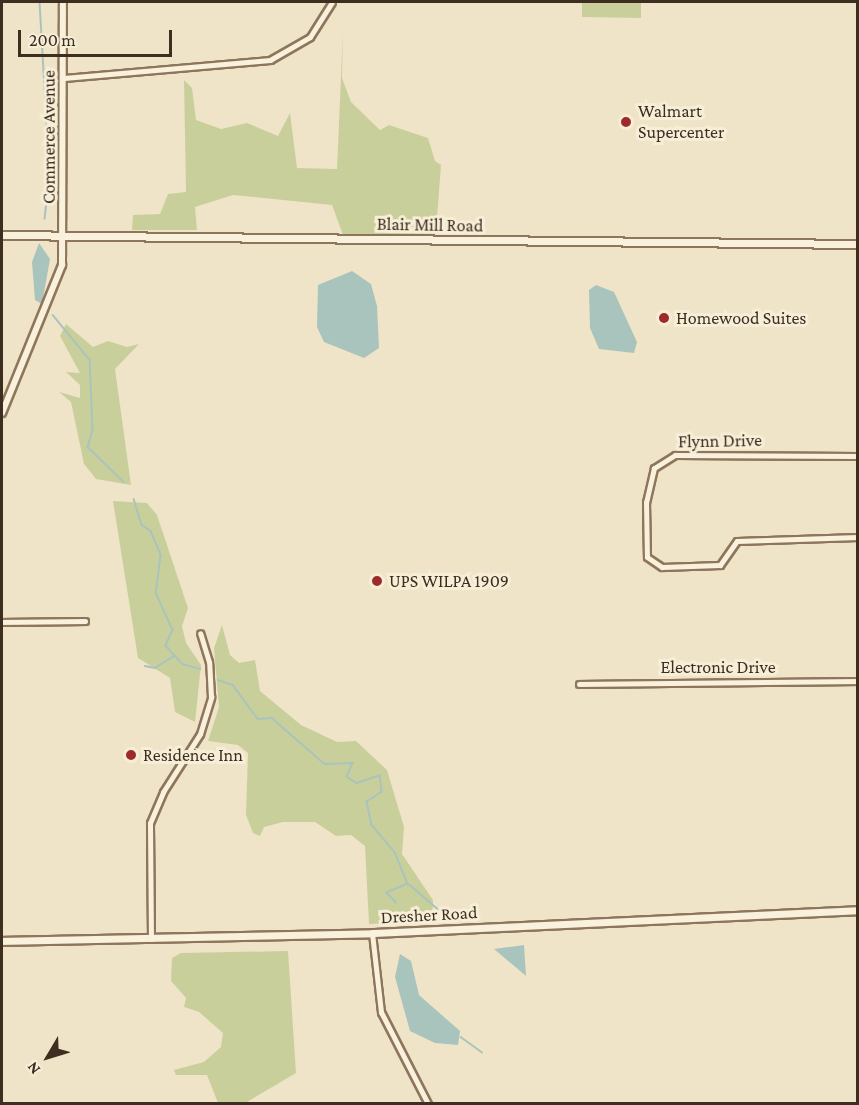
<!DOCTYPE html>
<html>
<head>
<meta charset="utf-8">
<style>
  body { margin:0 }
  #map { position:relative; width:859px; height:1105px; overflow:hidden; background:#f0e4c8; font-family:"Crimson Pro",serif }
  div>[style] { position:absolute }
  .green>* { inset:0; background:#c9cf9b }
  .water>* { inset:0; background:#a9c4bc }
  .stream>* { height:1.5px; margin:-0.75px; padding:0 0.75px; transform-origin:0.75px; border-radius:0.75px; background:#a9c4bc }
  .roads { filter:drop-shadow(2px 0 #8d765c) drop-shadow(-2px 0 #8d765c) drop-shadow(0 2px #8d765c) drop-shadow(0 -2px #8d765c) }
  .minor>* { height:5px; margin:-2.5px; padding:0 2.5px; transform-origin:2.5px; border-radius:2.5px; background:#faf1dc }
  .tertiary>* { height:6px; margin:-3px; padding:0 3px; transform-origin:3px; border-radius:3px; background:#faf1dc }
  .secondary>* { height:7px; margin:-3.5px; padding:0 3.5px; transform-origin:3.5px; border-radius:3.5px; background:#faf1dc }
  .dots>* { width:16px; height:16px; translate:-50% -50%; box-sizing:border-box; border:3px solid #f7eed8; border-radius:50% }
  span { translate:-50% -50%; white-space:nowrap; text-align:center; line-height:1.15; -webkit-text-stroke:6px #f7eed8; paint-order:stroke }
  .poi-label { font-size:18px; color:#3d2e20 }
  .left { translate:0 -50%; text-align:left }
  .street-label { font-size:18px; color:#3d2e20 }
  .frame { position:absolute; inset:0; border:3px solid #3d2e20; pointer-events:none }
  .north { position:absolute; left:18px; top:1027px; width:60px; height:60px; -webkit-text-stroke:4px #f7eed8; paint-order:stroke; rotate:232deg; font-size:16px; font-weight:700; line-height:24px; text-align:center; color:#3d2e20 }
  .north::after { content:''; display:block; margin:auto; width:21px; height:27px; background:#3d2e20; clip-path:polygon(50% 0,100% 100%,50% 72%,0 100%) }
  .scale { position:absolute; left:18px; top:30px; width:154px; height:27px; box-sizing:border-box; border:3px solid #3d2e20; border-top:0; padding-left:8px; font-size:18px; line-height:21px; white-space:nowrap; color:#3d2e20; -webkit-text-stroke:4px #f7eed8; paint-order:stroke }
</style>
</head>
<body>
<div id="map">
  <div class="green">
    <i style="clip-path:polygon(582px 2px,641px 2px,641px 18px,582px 17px)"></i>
    <i style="clip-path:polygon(343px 31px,342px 78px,351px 102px,380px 130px,389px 125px,428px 138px,435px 161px,441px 165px,436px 232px,429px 237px,343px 235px,332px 205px,233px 195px,195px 207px,197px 230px,132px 230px,133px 215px,160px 214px,168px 194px,186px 192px,184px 80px,192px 88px,196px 120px,221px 129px,247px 123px,278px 136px,290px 113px,297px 168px,337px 169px)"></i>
    <i style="clip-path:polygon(66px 324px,93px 347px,108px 341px,127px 347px,139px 344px,115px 369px,131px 485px,96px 479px,84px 464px,71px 402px,59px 392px,80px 398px,80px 385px,66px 372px,80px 373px,60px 336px)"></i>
    <i style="clip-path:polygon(113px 501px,147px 503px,157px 515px,188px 608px,182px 626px,186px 643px,201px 665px,195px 722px,175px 712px,170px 678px,138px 658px)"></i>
    <i style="clip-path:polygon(222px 625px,230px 655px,239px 663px,255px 660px,260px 691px,301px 725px,337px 742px,356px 741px,387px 770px,404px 827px,402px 854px,433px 900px,432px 921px,369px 924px,365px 846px,351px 835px,336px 836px,315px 822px,283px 822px,264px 827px,260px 836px,253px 833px,246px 815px,248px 753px,238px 745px,208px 741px,219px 707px,214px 648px)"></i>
    <i style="clip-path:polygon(288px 951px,296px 1073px,247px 1102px,218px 1103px,207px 1075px,176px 1075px,174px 1070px,204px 1062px,221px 1047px,223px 1033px,199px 1012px,184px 1007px,186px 998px,171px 981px,172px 958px,181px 953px)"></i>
  </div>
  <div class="water">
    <i style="clip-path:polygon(39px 243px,50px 259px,42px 304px,35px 300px,32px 262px)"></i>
    <i style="clip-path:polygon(352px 271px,371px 284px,377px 306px,379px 348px,364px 358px,324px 342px,317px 327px,318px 285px)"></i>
    <i style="clip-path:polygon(596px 285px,614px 292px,637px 342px,634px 353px,599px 349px,590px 328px,589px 290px)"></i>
    <i style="clip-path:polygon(524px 945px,526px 976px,494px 949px)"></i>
    <i style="clip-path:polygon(400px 954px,411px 961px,419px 995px,460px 1031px,458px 1045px,435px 1043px,410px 1031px,395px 977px)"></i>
  </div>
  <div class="stream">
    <i style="left:40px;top:2px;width:175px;rotate:86.7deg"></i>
    <i style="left:50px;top:177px;width:42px;rotate:96.8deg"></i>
    <i style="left:53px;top:315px;width:58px;rotate:50.6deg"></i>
    <i style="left:90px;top:360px;width:70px;rotate:87.5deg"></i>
    <i style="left:93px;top:430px;width:18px;rotate:106deg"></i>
    <i style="left:88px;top:447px;width:50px;rotate:44.2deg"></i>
    <i style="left:134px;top:499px;width:27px;rotate:73deg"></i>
    <i style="left:142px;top:525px;width:11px;rotate:34deg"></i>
    <i style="left:151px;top:531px;width:26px;rotate:67deg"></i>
    <i style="left:161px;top:555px;width:38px;rotate:97deg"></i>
    <i style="left:156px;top:593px;width:41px;rotate:65.3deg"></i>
    <i style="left:173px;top:630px;width:17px;rotate:114deg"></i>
    <i style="left:166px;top:646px;width:25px;rotate:47deg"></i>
    <i style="left:183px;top:664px;width:18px;rotate:16deg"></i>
    <i style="left:145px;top:666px;width:10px;rotate:11deg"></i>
    <i style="left:155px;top:668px;width:22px;rotate:-32deg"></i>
    <i style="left:218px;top:680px;width:16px;rotate:18deg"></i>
    <i style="left:233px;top:685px;width:42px;rotate:53.7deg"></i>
    <i style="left:258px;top:719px;width:14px;rotate:-4deg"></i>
    <i style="left:272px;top:718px;width:70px;rotate:41deg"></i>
    <i style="left:325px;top:764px;width:28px;rotate:-2deg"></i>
    <i style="left:353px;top:763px;width:15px;rotate:113deg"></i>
    <i style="left:347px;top:777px;width:12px;rotate:31deg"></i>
    <i style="left:357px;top:783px;width:24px;rotate:-19deg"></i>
    <i style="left:380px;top:775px;width:17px;rotate:83deg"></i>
    <i style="left:382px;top:792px;width:18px;rotate:146deg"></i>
    <i style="left:367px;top:802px;width:24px;rotate:78deg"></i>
    <i style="left:372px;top:825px;width:35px;rotate:50deg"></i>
    <i style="left:395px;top:852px;width:35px;rotate:68deg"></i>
    <i style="left:408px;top:884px;width:23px;rotate:157deg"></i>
    <i style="left:387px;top:893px;width:13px;rotate:45deg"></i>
    <i style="left:410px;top:885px;width:49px;rotate:40.9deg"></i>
    <i style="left:461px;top:1037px;width:26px;rotate:36deg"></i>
  </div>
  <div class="roads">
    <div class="minor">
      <i style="left:64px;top:78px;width:207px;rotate:-5deg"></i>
      <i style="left:270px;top:60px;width:46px;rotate:-29.9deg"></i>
      <i style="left:310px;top:37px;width:41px;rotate:-57.8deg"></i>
      <i style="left:858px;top:456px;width:183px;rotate:-179.7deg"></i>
      <i style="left:675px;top:455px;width:25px;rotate:148deg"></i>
      <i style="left:654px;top:468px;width:35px;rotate:103deg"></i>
      <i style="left:646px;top:502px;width:55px;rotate:89deg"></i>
      <i style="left:647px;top:557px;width:18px;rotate:34deg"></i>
      <i style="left:662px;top:567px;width:58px;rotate:-2deg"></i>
      <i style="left:720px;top:565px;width:29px;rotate:-55deg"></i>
      <i style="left:737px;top:541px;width:121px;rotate:-1.9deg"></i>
      <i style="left:2px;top:622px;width:83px;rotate:-0.7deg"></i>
      <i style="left:579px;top:684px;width:279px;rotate:-0.6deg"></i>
      <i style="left:372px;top:933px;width:80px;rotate:83.5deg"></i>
      <i style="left:381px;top:1012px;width:103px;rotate:62.9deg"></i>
      <i style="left:151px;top:939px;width:116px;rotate:-90.5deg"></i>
      <i style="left:150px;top:823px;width:34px;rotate:-67deg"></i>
      <i style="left:163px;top:792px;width:69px;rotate:-57.5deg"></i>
      <i style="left:200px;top:734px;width:39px;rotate:-73deg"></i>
      <i style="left:211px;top:697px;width:35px;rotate:-93deg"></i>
      <i style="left:209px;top:662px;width:30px;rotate:-107deg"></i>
    </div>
    <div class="tertiary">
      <i style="left:2px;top:413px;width:160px;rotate:-67.9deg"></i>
      <i style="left:62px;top:265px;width:263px;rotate:-89.8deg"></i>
    </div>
    <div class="secondary">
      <i style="left:2px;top:235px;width:856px;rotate:0.6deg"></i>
      <i style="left:2px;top:941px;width:370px;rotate:-1.2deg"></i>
      <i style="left:372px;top:933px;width:487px;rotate:-2.7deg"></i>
    </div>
  </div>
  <div class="dots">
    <i style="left:626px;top:122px;background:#9e2a2b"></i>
    <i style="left:664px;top:318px;background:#9e2a2b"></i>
    <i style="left:377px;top:581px;background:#9e2a2b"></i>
    <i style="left:131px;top:755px;background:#9e2a2b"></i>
  </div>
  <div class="poi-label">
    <span class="left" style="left:638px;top:122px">Walmart<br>Supercenter</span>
    <span class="left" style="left:676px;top:318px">Homewood Suites</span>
    <span class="left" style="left:389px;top:581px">UPS WILPA 1909</span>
    <span class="left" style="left:143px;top:755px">Residence Inn</span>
  </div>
  <div class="street-label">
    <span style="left:49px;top:137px;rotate:-90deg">Commerce Avenue</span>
    <span style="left:430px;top:225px;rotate:1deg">Blair Mill Road</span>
    <span style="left:720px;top:441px;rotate:-1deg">Flynn Drive</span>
    <span style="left:718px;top:667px">Electronic Drive</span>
    <span style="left:429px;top:915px;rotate:-3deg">Dresher Road</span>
  </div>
  <div class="frame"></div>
  <div class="north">N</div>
  <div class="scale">200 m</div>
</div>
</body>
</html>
